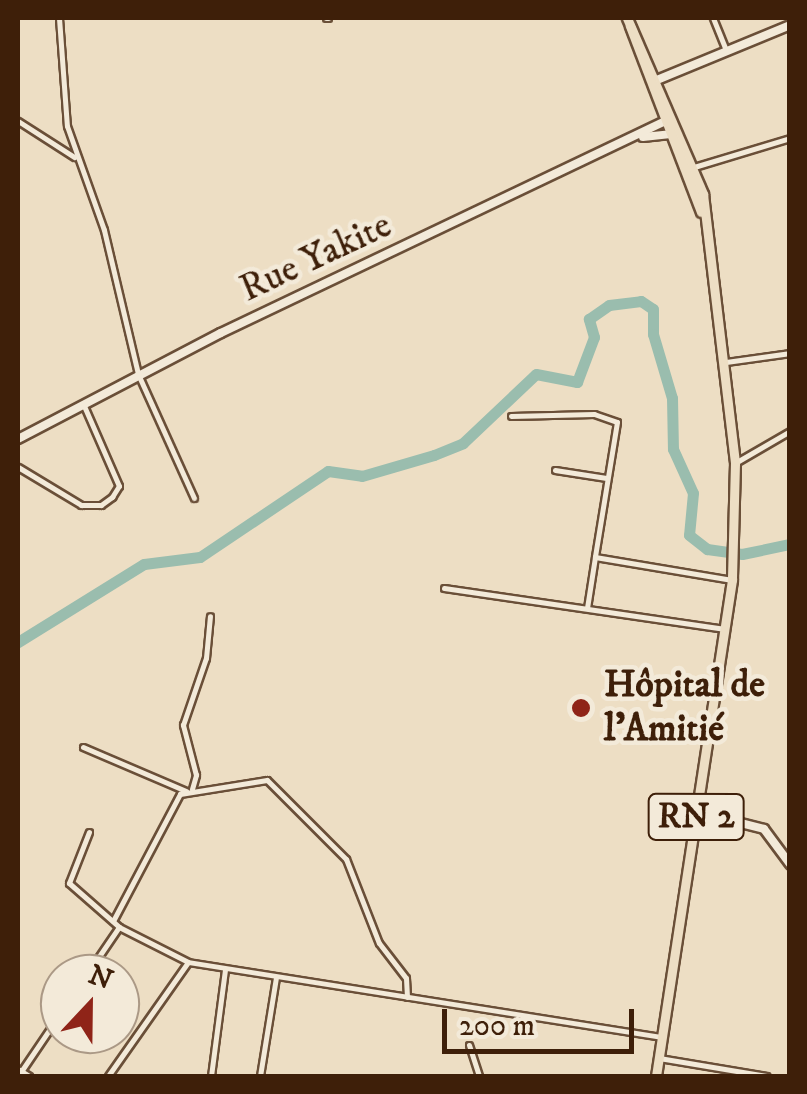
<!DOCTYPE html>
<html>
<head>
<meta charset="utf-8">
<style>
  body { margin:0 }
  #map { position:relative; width:807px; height:1094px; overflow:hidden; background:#eddec4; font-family:"IM FELL DW Pica",serif }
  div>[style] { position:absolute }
  .river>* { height:11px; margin:-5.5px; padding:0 5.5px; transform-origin:5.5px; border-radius:5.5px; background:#9abdae }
  .roads { filter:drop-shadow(2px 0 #6a4f38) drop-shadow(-2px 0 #6a4f38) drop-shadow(0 2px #6a4f38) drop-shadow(0 -2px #6a4f38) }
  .street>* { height:5px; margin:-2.5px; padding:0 2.5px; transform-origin:2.5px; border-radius:2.5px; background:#f3ead9 }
  .secondary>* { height:8px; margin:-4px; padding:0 4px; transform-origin:4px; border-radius:4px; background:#f3ead9 }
  .primary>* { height:9px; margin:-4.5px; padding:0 4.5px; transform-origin:4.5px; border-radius:4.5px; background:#eddec4 }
  .dots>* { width:28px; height:28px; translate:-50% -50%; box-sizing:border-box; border:5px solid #f3ead9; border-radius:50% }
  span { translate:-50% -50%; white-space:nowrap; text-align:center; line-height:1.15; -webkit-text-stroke:9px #f3ead9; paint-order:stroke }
  .shield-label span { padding:2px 8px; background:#f3ead9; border:2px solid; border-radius:8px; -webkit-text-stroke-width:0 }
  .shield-label { font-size:35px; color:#3e1f09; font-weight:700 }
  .street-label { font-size:38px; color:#3e1f09 }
  .poi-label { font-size:38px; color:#3e1f09; font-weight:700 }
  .left { translate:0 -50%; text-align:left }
  .frame { position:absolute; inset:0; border:20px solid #3e1f09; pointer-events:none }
  .north { position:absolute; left:40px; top:954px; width:100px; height:100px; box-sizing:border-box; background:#f3ead9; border:2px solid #ab9986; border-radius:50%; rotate:22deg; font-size:28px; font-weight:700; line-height:40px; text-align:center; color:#3e1f09 }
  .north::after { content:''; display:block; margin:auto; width:35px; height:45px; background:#8f2418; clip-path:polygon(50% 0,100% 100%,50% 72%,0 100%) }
  .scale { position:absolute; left:442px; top:1009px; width:192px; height:45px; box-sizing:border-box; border:5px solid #3e1f09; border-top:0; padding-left:12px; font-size:30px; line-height:35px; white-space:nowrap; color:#3e1f09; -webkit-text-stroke:8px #f3ead9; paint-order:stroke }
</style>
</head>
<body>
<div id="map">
  <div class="river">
    <i style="left:18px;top:642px;width:148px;rotate:-31.8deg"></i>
    <i style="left:144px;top:564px;width:56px;rotate:-7.1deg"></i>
    <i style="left:200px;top:557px;width:154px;rotate:-33.9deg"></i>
    <i style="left:328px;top:471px;width:34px;rotate:8deg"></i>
    <i style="left:362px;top:476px;width:75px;rotate:-16.3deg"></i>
    <i style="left:434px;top:455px;width:31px;rotate:-22deg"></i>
    <i style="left:463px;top:443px;width:100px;rotate:-43.4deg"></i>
    <i style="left:536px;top:374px;width:42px;rotate:11deg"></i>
    <i style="left:577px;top:382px;width:48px;rotate:-69.3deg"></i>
    <i style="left:594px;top:337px;width:19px;rotate:-106deg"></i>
    <i style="left:589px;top:319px;width:24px;rotate:-35deg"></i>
    <i style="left:609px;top:305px;width:32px;rotate:-7deg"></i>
    <i style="left:641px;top:301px;width:14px;rotate:34deg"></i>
    <i style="left:653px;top:309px;width:25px;rotate:90deg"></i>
    <i style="left:653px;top:334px;width:67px;rotate:73.5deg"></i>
    <i style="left:672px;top:398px;width:51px;rotate:88.9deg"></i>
    <i style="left:673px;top:449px;width:48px;rotate:65.6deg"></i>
    <i style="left:693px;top:493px;width:42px;rotate:95.4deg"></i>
    <i style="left:689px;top:535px;width:23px;rotate:38deg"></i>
    <i style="left:707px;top:549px;width:35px;rotate:8deg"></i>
    <i style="left:742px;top:554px;width:49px;rotate:-11.8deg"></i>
  </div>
  <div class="roads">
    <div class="street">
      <i style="left:59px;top:18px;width:108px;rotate:85.8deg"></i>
      <i style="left:67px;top:126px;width:110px;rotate:70.4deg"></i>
      <i style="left:104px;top:230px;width:148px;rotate:76.7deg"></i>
      <i style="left:138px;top:374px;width:136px;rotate:65.7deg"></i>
      <i style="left:326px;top:18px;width:2px"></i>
      <i style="left:713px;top:18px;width:35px;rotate:68deg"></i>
      <i style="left:18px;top:121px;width:67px;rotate:32.7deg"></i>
      <i style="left:694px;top:167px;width:100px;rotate:-16.8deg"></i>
      <i style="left:726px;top:362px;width:65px;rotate:-8deg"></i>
      <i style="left:511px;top:416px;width:83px;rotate:-1.4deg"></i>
      <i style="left:594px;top:414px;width:24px;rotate:19deg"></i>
      <i style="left:617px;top:422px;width:137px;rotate:99.3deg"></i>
      <i style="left:595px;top:557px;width:139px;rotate:9.5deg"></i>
      <i style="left:735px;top:463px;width:64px;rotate:-30.2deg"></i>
      <i style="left:18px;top:467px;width:74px;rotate:31.1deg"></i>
      <i style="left:81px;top:505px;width:20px"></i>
      <i style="left:101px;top:505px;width:14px;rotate:-36deg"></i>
      <i style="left:112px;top:497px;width:13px;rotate:-58deg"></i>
      <i style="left:119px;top:486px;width:87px;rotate:-113.6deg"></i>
      <i style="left:555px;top:470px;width:52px;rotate:8.9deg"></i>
      <i style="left:444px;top:588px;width:284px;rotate:8.3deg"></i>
      <i style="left:587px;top:608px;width:52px;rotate:-81.1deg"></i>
      <i style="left:83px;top:747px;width:112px;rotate:23.1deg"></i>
      <i style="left:192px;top:789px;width:15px;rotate:-74deg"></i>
      <i style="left:196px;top:775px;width:52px;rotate:-104.6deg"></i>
      <i style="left:183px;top:725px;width:71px;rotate:-71.1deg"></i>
      <i style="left:206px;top:658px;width:42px;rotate:-84.6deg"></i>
      <i style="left:89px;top:832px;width:55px;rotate:111.4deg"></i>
      <i style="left:69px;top:883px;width:67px;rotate:41.3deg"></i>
      <i style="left:119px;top:927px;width:77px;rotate:26.9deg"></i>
      <i style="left:113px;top:921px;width:144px;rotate:-62.2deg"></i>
      <i style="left:180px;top:794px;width:88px;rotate:-9.1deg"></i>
      <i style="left:267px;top:780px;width:112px;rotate:45deg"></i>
      <i style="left:346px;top:859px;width:90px;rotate:68.6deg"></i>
      <i style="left:379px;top:943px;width:44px;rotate:52.4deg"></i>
      <i style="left:406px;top:978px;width:19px;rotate:87deg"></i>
      <i style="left:87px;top:974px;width:57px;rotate:-55.8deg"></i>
      <i style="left:469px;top:1045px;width:33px;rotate:72deg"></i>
      <i style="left:659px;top:1058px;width:109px;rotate:9.5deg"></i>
      <i style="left:18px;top:1069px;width:13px;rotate:32deg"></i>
      <i style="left:18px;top:1076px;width:75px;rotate:-55.9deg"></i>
      <i style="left:108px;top:1076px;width:139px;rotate:-54.9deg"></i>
      <i style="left:188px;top:962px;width:481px;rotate:9deg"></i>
      <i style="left:211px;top:1076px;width:108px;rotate:-82.5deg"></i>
      <i style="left:260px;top:1076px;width:100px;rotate:-80.8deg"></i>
    </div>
    <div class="secondary">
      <i style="left:652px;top:82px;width:149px;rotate:-22.4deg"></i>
      <i style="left:643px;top:137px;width:30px;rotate:-6deg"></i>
      <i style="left:18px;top:439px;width:229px;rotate:-27.6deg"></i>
      <i style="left:221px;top:333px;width:495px;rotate:-25.5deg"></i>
      <i style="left:697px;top:812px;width:69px;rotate:14.2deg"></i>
      <i style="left:764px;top:829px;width:44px;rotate:53.4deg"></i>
    </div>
    <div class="primary">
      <i style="left:627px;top:18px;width:192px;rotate:66.6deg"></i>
      <i style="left:703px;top:194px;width:271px;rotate:83.2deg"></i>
      <i style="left:735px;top:463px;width:117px;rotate:91.5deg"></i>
      <i style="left:732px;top:580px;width:502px;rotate:98.71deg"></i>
      <i style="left:630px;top:26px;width:199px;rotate:69.1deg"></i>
    </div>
  </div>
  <div class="dots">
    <i style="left:581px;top:708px;background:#8f2418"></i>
  </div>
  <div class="shield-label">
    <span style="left:696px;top:817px">RN 2</span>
  </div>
  <div class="street-label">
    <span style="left:316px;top:258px;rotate:-25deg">Rue Yakite</span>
  </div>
  <div class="poi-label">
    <span class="left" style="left:604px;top:708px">Hôpital de<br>l'Amitié</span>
  </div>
  <div class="frame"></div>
  <div class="north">N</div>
  <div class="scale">200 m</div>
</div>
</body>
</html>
